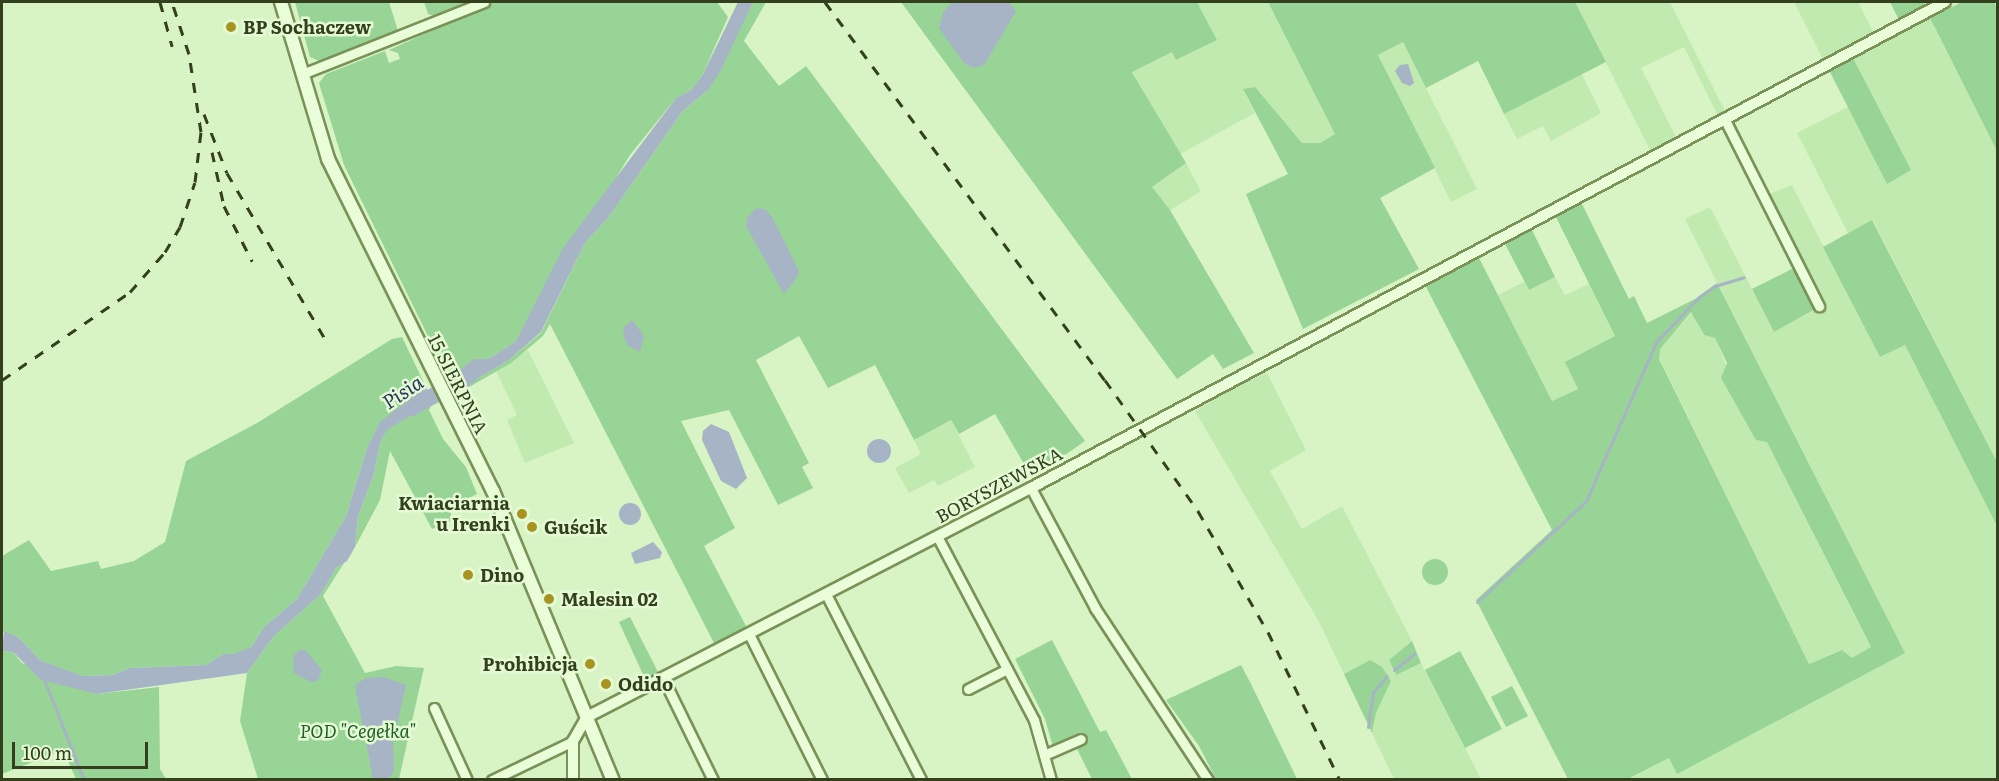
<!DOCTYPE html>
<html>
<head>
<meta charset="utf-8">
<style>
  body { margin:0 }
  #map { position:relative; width:1999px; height:781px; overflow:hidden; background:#d8f4c4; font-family:Literata,serif }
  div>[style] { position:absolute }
  .farmland>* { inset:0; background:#c1eab0 }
  .green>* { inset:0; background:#97d496 }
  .round { border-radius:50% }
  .water>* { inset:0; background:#a6b4c6 }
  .stream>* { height:3px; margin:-1.5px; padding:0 1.5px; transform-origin:1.5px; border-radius:1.5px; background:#a6b4c6 }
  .river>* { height:16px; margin:-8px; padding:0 8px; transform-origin:8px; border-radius:8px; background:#a6b4c6 }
  .roads { filter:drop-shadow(2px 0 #7a9157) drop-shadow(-2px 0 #7a9157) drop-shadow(0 2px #7a9157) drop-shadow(0 -2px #7a9157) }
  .minor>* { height:9px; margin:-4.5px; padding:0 4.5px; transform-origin:4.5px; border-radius:4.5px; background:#e8fdd8 }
  .tertiary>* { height:10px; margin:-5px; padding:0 5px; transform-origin:5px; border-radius:5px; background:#e8fdd8 }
  .secondary>* { height:12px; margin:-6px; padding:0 6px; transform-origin:6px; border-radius:6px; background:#e8fdd8 }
  .rail>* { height:3px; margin-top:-1.5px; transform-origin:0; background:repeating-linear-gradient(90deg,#333f1d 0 10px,transparent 0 20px) }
  .dots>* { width:16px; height:16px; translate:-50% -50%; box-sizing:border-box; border:3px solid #e4fad4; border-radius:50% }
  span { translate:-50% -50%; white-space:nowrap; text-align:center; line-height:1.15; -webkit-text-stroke:5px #e4fad4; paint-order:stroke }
  .poi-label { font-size:18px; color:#333f1d; font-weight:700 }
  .left { translate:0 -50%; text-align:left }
  .right { translate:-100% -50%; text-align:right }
  .street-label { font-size:18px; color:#333f1d }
  .park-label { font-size:18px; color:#215e28; font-style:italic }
  .water-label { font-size:20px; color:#2a3561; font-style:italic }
  .frame { position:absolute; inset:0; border:3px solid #333f1d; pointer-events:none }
  .scale { position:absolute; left:12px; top:742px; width:136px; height:27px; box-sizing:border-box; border:3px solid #333f1d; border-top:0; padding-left:8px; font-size:18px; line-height:21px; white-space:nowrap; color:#333f1d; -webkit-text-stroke:4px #e4fad4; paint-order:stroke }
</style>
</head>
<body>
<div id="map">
  <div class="farmland">
    <i style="clip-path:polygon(1197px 2px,1268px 2px,1335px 134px,1320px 143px,1302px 143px,1254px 87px,1243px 90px,1255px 113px,1180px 154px,1132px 71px,1172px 52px,1177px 60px,1217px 40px)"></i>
    <i style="clip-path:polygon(1575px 2px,1670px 2px,1725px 111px,1717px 114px,1684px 47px,1641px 68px,1676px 137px,1650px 150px)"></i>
    <i style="clip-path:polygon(1794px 2px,1858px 2px,1874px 33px,1823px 59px)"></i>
    <i style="clip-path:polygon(1930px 18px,1997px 151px,1997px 462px,1873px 220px,1849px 235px,1797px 133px,1848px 107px,1887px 183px,1910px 170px,1853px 58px)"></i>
    <i style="clip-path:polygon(1403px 42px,1477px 189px,1451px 202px,1378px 55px)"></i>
    <i style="clip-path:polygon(1581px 73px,1601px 113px,1551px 141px,1543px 126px,1517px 139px,1504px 114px)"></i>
    <i style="clip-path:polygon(1186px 163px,1201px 191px,1167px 212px,1152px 187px)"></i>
    <i style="clip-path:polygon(1792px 185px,1880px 357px,1905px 345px,1997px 526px,1997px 779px,1628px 780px,1669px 758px,1677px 773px,1904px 653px,1685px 219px,1710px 207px,1774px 332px,1817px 308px,1767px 195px)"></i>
    <i style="clip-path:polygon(1555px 277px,1565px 295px,1589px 284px,1615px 336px,1566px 362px,1578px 389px,1552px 401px,1498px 295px,1524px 282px,1529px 290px)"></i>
    <i style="clip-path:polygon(1692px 312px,1703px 335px,1715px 338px,1756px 440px,1767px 442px,1871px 648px,1852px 658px,1841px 650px,1809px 664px,1659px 358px,1659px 349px)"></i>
    <i style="clip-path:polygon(528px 350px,574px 443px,525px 463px,507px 420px,517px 415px,496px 371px)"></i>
    <i style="clip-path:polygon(1267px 373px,1306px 450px,1270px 471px,1302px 529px,1342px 506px,1412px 641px,1389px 660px,1395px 675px,1421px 663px,1481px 779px,1394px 779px,1372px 733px,1376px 713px,1391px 681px,1370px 660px,1344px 674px,1319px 622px,1195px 411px,1236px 386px)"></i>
    <i style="clip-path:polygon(951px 420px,975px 467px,938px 486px,934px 480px,909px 493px,895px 468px,921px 454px,914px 440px)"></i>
  </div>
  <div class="green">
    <i style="clip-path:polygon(295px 2px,389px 2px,398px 31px,319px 61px,310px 57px)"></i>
    <i style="clip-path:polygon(424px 2px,468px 2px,438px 17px,428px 14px)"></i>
    <i style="clip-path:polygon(495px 2px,717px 2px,728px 17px,702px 76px,691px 90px,676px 98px,630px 155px,516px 341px,489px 359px,474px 360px,449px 379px,344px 165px,319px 83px,326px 74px,385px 51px,389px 63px,400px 59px,398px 53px,389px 50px)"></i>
    <i style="clip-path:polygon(753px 2px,766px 2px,744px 41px,779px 86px,806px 66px,1085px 441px,1032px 478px,995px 414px,959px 434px,951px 420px,914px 440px,875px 365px,828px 388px,799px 336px,756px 360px,809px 463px,802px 467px,813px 488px,778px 505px,729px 410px,681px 421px,735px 528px,704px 546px,747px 628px,715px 645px,550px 324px,543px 336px,511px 363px,471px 386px,470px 383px,509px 360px,541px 333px,585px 243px,608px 218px,682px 112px,709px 89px)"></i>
    <i style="clip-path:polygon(901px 2px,1197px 2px,1217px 40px,1176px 60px,1172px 52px,1132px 72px,1186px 163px,1152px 187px,1170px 210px,1254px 353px,1223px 369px,1213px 354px,1177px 379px)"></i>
    <i style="clip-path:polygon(1268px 2px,1575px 2px,1606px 62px,1504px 114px,1478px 61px,1426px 88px,1403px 42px,1378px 55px,1435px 168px,1380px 198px,1419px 269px,1303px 329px,1246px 194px,1288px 174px,1243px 89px,1255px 87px,1302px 143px,1320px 143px,1335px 134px)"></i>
    <i style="clip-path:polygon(1890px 2px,1924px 2px,1926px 6px,1899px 20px)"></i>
    <i style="clip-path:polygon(1962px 2px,1994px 2px,1997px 8px,1997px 151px,1930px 18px)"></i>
    <i style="clip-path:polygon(1853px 58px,1911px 170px,1887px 184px,1829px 70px)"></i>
    <i style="clip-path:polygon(evenodd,1580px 200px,1629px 299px,1634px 296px,1647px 323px,1695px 299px,1717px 283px,1905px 653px,1677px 774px,1669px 758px,1628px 779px,1568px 779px,1476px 600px,1552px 530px,1425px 285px,1477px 254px,1552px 401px,1578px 389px,1565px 362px,1615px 336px,1554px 213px,1580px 200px,1691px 312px,1704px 335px,1715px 338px,1727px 363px,1721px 378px,1756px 440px,1767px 442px,1871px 647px,1852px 658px,1842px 650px,1809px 664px,1659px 359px,1660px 349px,1691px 312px)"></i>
    <i style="clip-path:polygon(1872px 220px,1997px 462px,1997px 526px,1905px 345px,1880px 357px,1823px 247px)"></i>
    <i style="clip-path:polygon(1530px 226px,1555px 277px,1529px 290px,1503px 240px)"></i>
    <i style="clip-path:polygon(1796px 267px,1817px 308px,1774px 332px,1752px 289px)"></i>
    <i style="clip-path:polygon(402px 337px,426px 387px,380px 423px,367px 448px,346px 516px,297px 599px,264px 627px,251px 647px,234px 655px,223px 654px,206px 665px,129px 668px,113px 675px,81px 676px,40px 660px,18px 637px,2px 631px,2px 556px,29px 540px,51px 571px,98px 561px,101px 569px,134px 561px,165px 542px,186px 461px,257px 423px,392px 339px)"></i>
    <i style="clip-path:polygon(433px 402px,429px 410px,443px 439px,466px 467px,477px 494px,449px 508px,453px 520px,432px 529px,390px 451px,380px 500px,355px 547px,358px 516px,373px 477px,381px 440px,386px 430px)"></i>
    <i class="round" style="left:1422px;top:559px;width:26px;height:26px"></i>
    <i style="clip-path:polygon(344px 563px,323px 596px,365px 673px,396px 666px,424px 668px,399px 779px,258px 779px,240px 721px,247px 673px,273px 637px,321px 594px,336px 568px)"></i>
    <i style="clip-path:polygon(630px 617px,659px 674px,646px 681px,619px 622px)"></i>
    <i style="clip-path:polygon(1052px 640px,1100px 732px,1106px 730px,1132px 779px,1092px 779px,1075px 745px,1085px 740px,1082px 733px,1053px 747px,1045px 719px,1015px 659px)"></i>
    <i style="clip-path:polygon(1412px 641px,1421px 663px,1396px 675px,1389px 660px)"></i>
    <i style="clip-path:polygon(2px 651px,13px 652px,22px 663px,97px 694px,159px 687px,160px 769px,166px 779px,76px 779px,63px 750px,2px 774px)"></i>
    <i style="clip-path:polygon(1460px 651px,1502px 729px,1465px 748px,1425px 670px)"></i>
    <i style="clip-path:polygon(1370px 660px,1382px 667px,1391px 681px,1376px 713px,1372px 733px,1344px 674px)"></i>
    <i style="clip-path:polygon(1241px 665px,1251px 684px,1297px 779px,1216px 779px,1199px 746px,1166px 700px)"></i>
    <i style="clip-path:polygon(1512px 686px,1528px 716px,1506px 727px,1491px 697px)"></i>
  </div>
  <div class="water">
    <i style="clip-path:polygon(738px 2px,753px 2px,721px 70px,709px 89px,682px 112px,608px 218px,585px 243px,541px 332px,509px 360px,470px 383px,471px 386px,455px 391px,449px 379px,474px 359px,489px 359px,516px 341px,563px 248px,676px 98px,691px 90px,702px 76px)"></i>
    <i style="clip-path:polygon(953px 2px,1009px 2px,1016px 11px,984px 65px,973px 68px,963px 62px,939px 28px,943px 12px)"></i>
    <i style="clip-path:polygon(1408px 64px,1414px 83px,1410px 86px,1402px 83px,1395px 71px,1400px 65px)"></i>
    <i style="clip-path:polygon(757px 208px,766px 210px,772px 217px,798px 269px,799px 274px,784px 294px,746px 226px,748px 216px)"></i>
    <i style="clip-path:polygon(632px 320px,644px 336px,640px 352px,628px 346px,624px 337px,623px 328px)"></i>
    <i style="clip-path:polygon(426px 387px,433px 402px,387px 430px,381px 440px,373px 477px,358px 516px,355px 547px,347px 561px,336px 568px,321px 594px,273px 637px,247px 673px,97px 694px,41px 680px,13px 652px,2px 651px,4px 631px,18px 637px,40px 660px,82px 676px,113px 675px,129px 668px,206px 665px,223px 654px,234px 654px,251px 647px,264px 627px,297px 599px,346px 516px,367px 448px,380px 422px)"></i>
    <i style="clip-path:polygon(711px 424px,729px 432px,747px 478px,736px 489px,721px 481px,702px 440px,703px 431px)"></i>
    <i class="round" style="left:867px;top:439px;width:24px;height:24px"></i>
    <i class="round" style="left:619px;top:503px;width:22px;height:22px"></i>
    <i style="clip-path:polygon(653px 542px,662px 552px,660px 558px,635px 564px,631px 553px)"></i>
    <i style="clip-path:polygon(300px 650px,305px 650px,322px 670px,318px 681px,311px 682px,294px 673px,293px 656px)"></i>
    <i style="clip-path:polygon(383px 677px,406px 685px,393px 743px,394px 771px,388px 779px,373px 779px,355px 685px,366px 678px)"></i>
  </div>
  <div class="stream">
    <i style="left:1477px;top:602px;width:149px;rotate:-42.8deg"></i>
    <i style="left:1586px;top:501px;width:174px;rotate:-66.2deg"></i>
    <i style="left:1656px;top:342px;width:62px;rotate:-46.3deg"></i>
    <i style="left:1699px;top:297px;width:19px;rotate:-35deg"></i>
    <i style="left:1715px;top:286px;width:30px;rotate:-17deg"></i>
    <i style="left:1394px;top:670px;width:26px;rotate:-39deg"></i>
    <i style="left:43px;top:677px;width:111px;rotate:68.3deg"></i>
    <i style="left:1368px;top:727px;width:35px;rotate:-82deg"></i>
    <i style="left:1373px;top:692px;width:21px;rotate:-49deg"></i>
  </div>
  <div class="river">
    <i style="left:412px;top:408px;width:67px;rotate:-29.6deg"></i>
  </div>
  <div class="roads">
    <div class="minor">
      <i style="left:302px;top:74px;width:196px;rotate:-21.6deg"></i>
      <i style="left:1724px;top:118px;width:211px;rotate:63.2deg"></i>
      <i style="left:1031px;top:488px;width:136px;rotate:61.9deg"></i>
      <i style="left:1095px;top:608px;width:206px;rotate:56.7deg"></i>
      <i style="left:937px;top:536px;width:208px;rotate:62.2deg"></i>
      <i style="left:1034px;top:720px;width:62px;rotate:74.2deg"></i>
      <i style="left:826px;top:594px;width:209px;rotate:62.9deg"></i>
      <i style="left:749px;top:634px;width:163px;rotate:63.4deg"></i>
      <i style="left:663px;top:678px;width:114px;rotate:63.9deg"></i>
      <i style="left:968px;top:689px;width:44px;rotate:-27.1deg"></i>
      <i style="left:434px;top:708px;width:79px;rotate:65.4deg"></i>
      <i style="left:1044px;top:755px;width:40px;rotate:-23.4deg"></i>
      <i style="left:492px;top:780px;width:90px;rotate:-25.7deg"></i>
    </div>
    <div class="tertiary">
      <i style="left:573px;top:780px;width:39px;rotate:-90deg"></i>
      <i style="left:573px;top:741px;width:28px;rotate:-60deg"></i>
      <i style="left:587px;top:717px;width:500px;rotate:-27.3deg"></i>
      <i style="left:1031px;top:488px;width:1035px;rotate:-28deg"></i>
    </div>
    <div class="secondary">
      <i style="left:281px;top:2px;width:164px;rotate:73.3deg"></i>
      <i style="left:328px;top:159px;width:371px;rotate:63.6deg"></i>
      <i style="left:493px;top:491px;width:313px;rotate:67.5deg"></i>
    </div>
  </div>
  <div class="rail">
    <i style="left:160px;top:2px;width:46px;rotate:74.7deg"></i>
    <i style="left:825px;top:2px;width:470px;rotate:53.5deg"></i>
    <i style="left:1105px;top:380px;width:161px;rotate:54.6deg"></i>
    <i style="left:1198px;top:511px;width:140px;rotate:60deg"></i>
    <i style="left:1268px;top:632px;width:165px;rotate:64.1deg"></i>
    <i style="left:204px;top:114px;width:63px;rotate:68.7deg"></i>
    <i style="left:227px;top:173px;width:196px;rotate:59.4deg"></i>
    <i style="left:212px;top:152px;width:55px;rotate:77.5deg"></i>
    <i style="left:224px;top:206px;width:62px;rotate:63deg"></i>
    <i style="left:2px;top:380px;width:155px;rotate:-34.5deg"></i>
    <i style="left:130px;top:292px;width:53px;rotate:-48.8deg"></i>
    <i style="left:165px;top:252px;width:29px;rotate:-59deg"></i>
    <i style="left:180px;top:227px;width:47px;rotate:-71.6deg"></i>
    <i style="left:195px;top:182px;width:50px;rotate:-83.2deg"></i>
    <i style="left:201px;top:132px;width:79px;rotate:-98.7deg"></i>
    <i style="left:189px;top:54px;width:55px;rotate:-108.1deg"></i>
  </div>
  <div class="dots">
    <i style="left:231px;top:27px;background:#a8951f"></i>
    <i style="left:522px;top:514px;background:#a8951f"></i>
    <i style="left:532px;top:527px;background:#a8951f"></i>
    <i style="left:468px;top:575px;background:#a8951f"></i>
    <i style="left:549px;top:599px;background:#a8951f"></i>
    <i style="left:590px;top:664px;background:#a8951f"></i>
    <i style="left:606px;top:684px;background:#a8951f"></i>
  </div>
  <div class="poi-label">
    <span class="left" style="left:243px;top:27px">BP Sochaczew</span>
    <span class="right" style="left:510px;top:514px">Kwiaciarnia<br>u Irenki</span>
    <span class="left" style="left:544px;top:527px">Guścik</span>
    <span class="left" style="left:480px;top:575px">Dino</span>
    <span class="left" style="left:561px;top:599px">Malesin 02</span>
    <span class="right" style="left:578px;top:664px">Prohibicja</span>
    <span class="left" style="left:618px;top:684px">Odido</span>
  </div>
  <div class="street-label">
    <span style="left:458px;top:384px;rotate:63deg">15 SIERPNIA</span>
    <span style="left:999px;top:485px;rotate:-28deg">BORYSZEWSKA</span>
  </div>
  <div class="park-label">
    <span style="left:358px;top:731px">POD "Cegełka"</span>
  </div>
  <div class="water-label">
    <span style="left:402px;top:391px;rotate:-34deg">Pisia</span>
  </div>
  <div class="frame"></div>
  <div class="scale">100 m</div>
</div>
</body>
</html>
